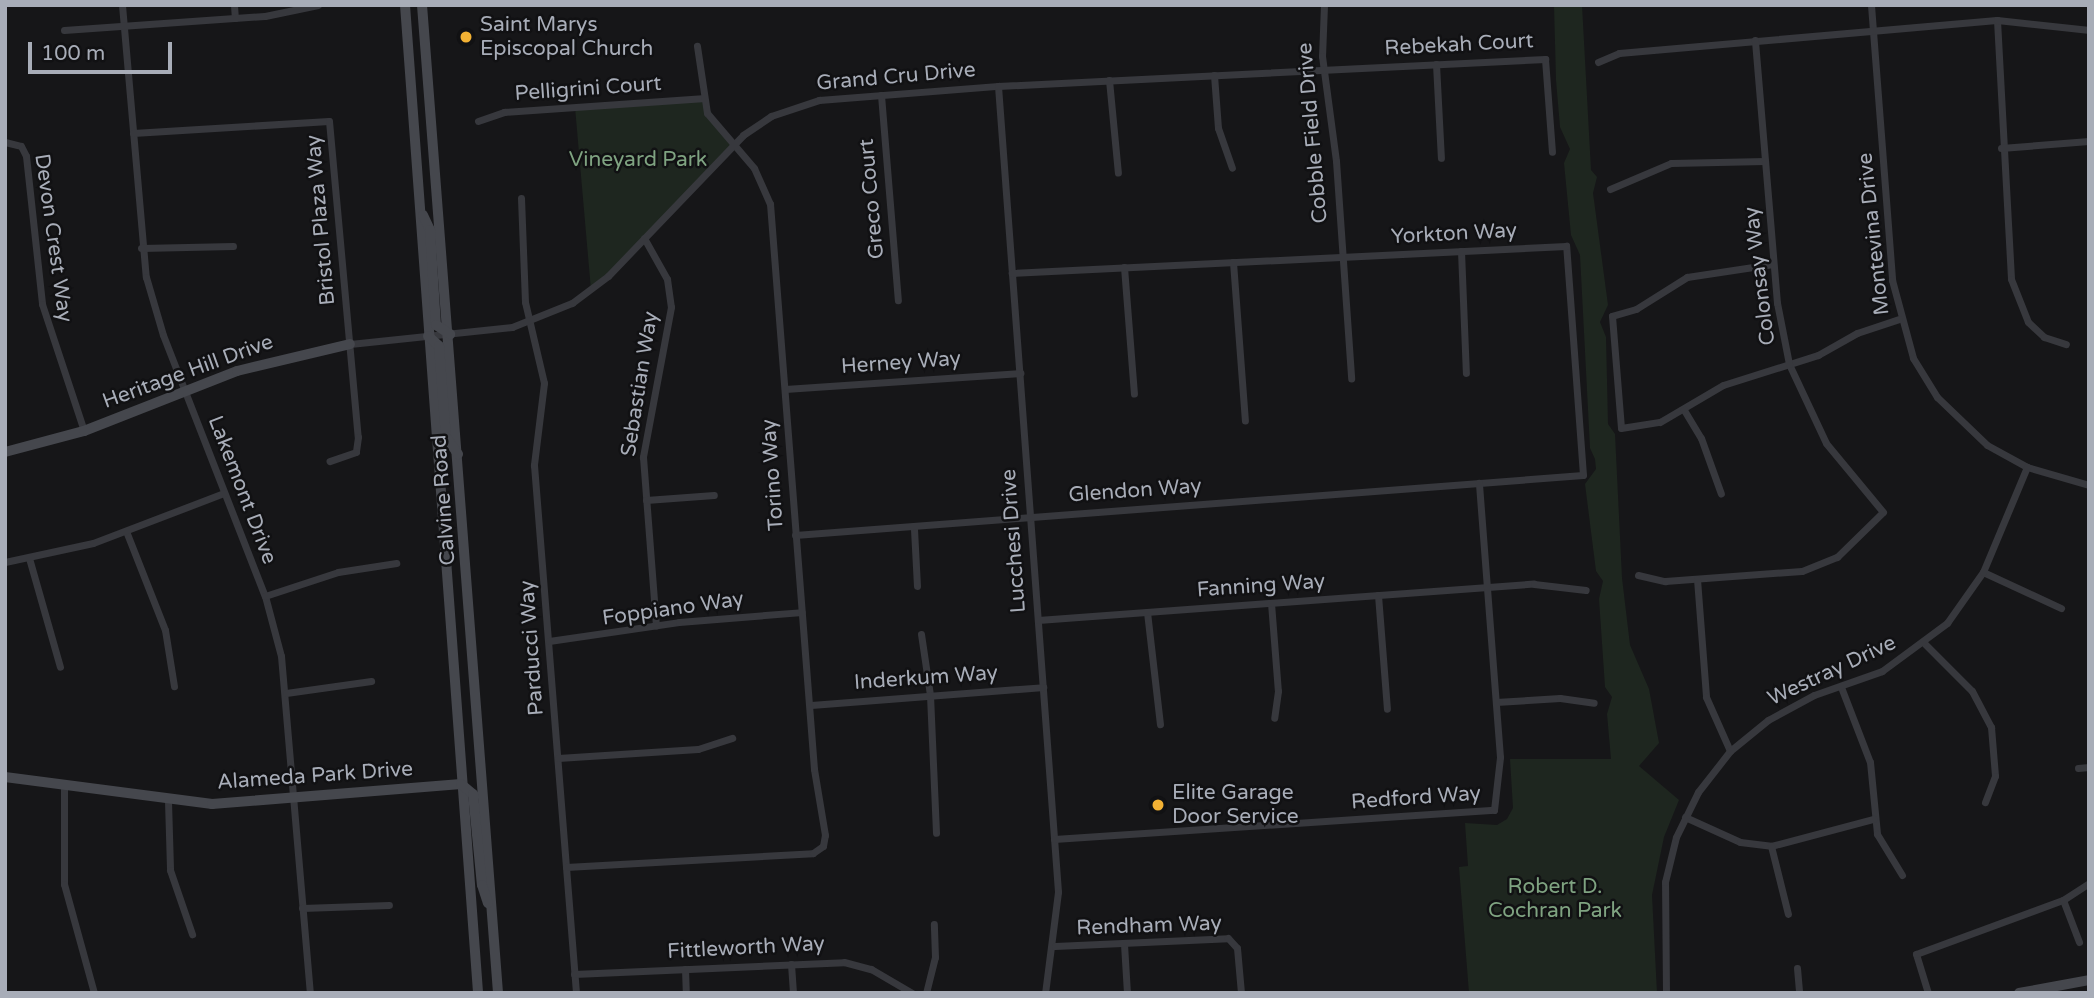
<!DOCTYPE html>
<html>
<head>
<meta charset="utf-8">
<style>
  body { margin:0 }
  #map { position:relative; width:2094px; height:998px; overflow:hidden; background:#161618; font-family:"Varela Round",sans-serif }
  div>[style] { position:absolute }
  .green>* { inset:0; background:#1e261f }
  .street>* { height:7px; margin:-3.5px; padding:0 3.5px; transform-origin:3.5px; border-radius:3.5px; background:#37383d }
  .secondary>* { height:10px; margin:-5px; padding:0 5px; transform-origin:5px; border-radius:5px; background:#45474d }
  .dots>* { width:19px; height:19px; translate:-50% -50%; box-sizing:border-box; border:4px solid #111113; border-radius:50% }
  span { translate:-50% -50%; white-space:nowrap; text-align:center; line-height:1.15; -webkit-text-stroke:5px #111113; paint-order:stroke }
  .poi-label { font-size:21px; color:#a8adb8 }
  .left { translate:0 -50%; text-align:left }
  .street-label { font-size:21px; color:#a8adb8 }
  .park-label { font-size:21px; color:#7fa381 }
  .frame { position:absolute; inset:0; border:7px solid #a8adb8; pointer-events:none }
  .scale { position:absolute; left:28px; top:42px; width:144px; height:32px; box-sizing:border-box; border:4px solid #a8adb8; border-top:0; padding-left:9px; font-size:21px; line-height:24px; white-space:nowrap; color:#a8adb8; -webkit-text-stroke:5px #111113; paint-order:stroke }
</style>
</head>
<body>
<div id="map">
  <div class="green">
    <i style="clip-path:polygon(1554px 5px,1582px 5px,1591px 170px,1597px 177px,1593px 193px,1608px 305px,1600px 322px,1606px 337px,1608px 424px,1615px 434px,1622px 578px,1630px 645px,1649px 689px,1659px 743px,1639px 766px,1679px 800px,1664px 837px,1652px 895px,1657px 993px,1469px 993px,1459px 867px,1468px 866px,1465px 823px,1497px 825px,1507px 819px,1513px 808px,1510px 759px,1611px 759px,1607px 714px,1612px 697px,1605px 687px,1599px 599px,1603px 581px,1596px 571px,1585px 484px,1596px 469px,1595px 459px,1590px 448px,1580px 255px,1571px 235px,1564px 163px,1570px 149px,1560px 127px,1556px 80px)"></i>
    <i style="clip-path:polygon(702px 98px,732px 145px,591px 290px,575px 107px)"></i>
  </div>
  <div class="street">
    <i style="left:122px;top:5px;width:273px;rotate:85deg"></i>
    <i style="left:146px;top:277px;width:60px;rotate:73.7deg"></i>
    <i style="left:163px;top:335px;width:280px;rotate:68.7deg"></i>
    <i style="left:265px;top:596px;width:62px;rotate:75.1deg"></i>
    <i style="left:281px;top:656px;width:338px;rotate:85.1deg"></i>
    <i style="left:234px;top:5px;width:13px;rotate:86deg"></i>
    <i style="left:1324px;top:5px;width:51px;rotate:92.2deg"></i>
    <i style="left:1322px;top:56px;width:106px;rotate:82.4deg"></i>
    <i style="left:1336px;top:161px;width:218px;rotate:86deg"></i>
    <i style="left:1871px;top:5px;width:276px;rotate:85.6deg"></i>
    <i style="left:1892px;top:280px;width:81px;rotate:74.9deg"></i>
    <i style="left:1913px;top:358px;width:46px;rotate:58.4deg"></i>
    <i style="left:1937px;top:397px;width:69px;rotate:43.8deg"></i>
    <i style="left:1987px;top:445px;width:46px;rotate:28.8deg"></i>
    <i style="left:2027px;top:467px;width:65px;rotate:16.2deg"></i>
    <i style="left:1997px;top:20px;width:259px;rotate:86.9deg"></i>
    <i style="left:2011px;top:279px;width:46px;rotate:68.4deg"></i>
    <i style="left:2028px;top:322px;width:22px;rotate:43deg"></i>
    <i style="left:2044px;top:337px;width:23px;rotate:18deg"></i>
    <i style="left:64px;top:30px;width:201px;rotate:-4deg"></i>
    <i style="left:265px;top:16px;width:54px;rotate:-11.7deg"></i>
    <i style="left:1598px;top:62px;width:23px;rotate:-23deg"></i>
    <i style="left:1619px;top:53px;width:379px;rotate:-5deg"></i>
    <i style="left:1997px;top:20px;width:93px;rotate:6.2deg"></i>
    <i style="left:1436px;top:64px;width:94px;rotate:87deg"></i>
    <i style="left:1214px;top:75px;width:53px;rotate:85.7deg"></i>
    <i style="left:1218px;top:128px;width:42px;rotate:70.7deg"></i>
    <i style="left:1109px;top:80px;width:93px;rotate:84.5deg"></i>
    <i style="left:998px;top:86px;width:808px;rotate:85.74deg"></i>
    <i style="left:1058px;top:892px;width:102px;rotate:97.3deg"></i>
    <i style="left:881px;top:95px;width:206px;rotate:85.3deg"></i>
    <i style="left:478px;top:121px;width:28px;rotate:-19deg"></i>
    <i style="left:504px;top:112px;width:198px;rotate:-4deg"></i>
    <i style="left:133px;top:133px;width:196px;rotate:-3.5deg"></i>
    <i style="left:329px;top:121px;width:317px;rotate:84.8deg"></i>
    <i style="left:358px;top:437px;width:15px;rotate:98deg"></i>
    <i style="left:356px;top:452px;width:28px;rotate:161deg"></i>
    <i style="left:5px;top:142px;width:16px;rotate:14deg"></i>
    <i style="left:21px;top:146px;width:11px;rotate:63deg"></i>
    <i style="left:26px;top:156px;width:149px;rotate:83.8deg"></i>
    <i style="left:42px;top:304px;width:134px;rotate:71.7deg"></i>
    <i style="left:2001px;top:148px;width:88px;rotate:-4.5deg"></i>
    <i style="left:1610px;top:189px;width:66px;rotate:-23.1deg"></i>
    <i style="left:1671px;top:163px;width:94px;rotate:-1.2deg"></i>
    <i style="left:521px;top:198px;width:104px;rotate:87.8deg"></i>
    <i style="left:525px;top:302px;width:83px;rotate:76.8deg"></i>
    <i style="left:544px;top:383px;width:83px;rotate:97deg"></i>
    <i style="left:534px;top:465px;width:530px;rotate:85.45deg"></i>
    <i style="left:644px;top:238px;width:47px;rotate:60.7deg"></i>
    <i style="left:667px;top:279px;width:28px;rotate:82deg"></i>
    <i style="left:671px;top:307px;width:153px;rotate:100.6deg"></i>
    <i style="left:643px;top:457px;width:169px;rotate:85.6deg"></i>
    <i style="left:141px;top:248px;width:92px;rotate:-1.2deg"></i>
    <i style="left:1461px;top:251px;width:122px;rotate:87.7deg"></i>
    <i style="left:1233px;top:262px;width:159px;rotate:85.7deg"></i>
    <i style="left:1773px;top:264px;width:87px;rotate:171.4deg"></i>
    <i style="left:1687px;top:277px;width:60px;rotate:147.9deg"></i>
    <i style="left:1636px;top:309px;width:25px;rotate:164deg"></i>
    <i style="left:1612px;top:316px;width:112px;rotate:85.4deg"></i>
    <i style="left:1621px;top:428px;width:39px;rotate:-9deg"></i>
    <i style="left:1660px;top:422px;width:73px;rotate:-30.4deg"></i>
    <i style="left:1723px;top:385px;width:100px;rotate:-17.5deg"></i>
    <i style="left:1818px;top:355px;width:45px;rotate:-29.4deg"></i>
    <i style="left:1857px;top:333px;width:44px;rotate:-18.4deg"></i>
    <i style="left:1124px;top:267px;width:127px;rotate:85.5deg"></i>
    <i style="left:350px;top:344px;width:163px;rotate:-6deg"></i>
    <i style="left:512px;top:327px;width:65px;rotate:-21.8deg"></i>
    <i style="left:572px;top:303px;width:45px;rotate:-36.9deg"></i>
    <i style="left:608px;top:276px;width:195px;rotate:-46.2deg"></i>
    <i style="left:743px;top:135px;width:34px;rotate:-34deg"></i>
    <i style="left:771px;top:116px;width:51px;rotate:-18.4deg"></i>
    <i style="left:819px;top:100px;width:180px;rotate:-4.5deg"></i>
    <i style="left:998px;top:86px;width:548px;rotate:-2.83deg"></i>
    <i style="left:1545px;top:59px;width:93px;rotate:85.7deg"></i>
    <i style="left:785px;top:389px;width:236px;rotate:-3.9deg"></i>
    <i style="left:1684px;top:410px;width:33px;rotate:59deg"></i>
    <i style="left:1701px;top:438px;width:59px;rotate:70.3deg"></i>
    <i style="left:646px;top:500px;width:68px;rotate:-4.2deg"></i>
    <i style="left:914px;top:529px;width:57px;rotate:87deg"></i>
    <i style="left:126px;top:531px;width:106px;rotate:68.5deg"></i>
    <i style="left:165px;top:630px;width:57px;rotate:80.9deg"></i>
    <i style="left:795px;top:535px;width:790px;rotate:-4.35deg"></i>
    <i style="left:1583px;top:475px;width:230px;rotate:-94.2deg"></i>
    <i style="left:1566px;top:246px;width:555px;rotate:177.21deg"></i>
    <i style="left:29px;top:558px;width:113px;rotate:74.1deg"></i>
    <i style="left:5px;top:562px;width:90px;rotate:-12.2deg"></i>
    <i style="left:93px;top:543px;width:140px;rotate:-20.9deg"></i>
    <i style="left:1983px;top:572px;width:86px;rotate:24.8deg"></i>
    <i style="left:1638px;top:575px;width:28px;rotate:13deg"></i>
    <i style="left:1665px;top:581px;width:137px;rotate:-4.2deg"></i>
    <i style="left:1802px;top:571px;width:38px;rotate:-22deg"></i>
    <i style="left:1837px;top:557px;width:64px;rotate:-44.4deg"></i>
    <i style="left:1883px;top:512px;width:89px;rotate:-129.6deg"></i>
    <i style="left:1826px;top:443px;width:87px;rotate:-115.1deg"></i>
    <i style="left:1789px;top:364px;width:62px;rotate:-101.1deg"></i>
    <i style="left:1777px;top:303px;width:264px;rotate:-94.8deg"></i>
    <i style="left:1697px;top:579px;width:118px;rotate:85.6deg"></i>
    <i style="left:1706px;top:697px;width:59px;rotate:66deg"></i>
    <i style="left:1378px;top:595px;width:114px;rotate:85.5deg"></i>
    <i style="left:265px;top:596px;width:77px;rotate:-18.2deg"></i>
    <i style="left:338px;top:572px;width:59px;rotate:-8.8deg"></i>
    <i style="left:1271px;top:603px;width:88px;rotate:85.5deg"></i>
    <i style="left:1278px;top:691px;width:27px;rotate:98deg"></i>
    <i style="left:1147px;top:612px;width:113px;rotate:83.4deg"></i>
    <i style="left:1038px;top:620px;width:497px;rotate:-4.2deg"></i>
    <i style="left:1534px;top:584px;width:52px;rotate:6.6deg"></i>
    <i style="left:921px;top:634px;width:62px;rotate:81.6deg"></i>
    <i style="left:930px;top:695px;width:138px;rotate:87.5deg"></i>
    <i style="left:549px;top:641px;width:131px;rotate:-8.3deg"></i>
    <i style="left:679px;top:622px;width:123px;rotate:-4.6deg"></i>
    <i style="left:1925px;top:644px;width:66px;rotate:45deg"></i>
    <i style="left:1972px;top:691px;width:41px;rotate:62.2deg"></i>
    <i style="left:1991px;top:727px;width:49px;rotate:85.3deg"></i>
    <i style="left:1995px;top:776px;width:28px;rotate:111deg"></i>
    <i style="left:1841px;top:687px;width:80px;rotate:68.9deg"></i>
    <i style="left:1870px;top:762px;width:72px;rotate:84.4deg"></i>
    <i style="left:1877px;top:834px;width:48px;rotate:58.6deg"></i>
    <i style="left:286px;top:693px;width:86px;rotate:-8deg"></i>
    <i style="left:1496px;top:702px;width:64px;rotate:-3.6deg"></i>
    <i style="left:1560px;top:698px;width:34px;rotate:8deg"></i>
    <i style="left:811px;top:705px;width:233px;rotate:-4.4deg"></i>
    <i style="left:558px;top:758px;width:140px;rotate:-3.7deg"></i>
    <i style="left:698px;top:749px;width:36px;rotate:-18deg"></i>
    <i style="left:2078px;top:768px;width:11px;rotate:-5deg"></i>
    <i style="left:64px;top:783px;width:101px;rotate:90deg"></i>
    <i style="left:64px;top:884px;width:113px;rotate:74.6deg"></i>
    <i style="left:168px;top:801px;width:69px;rotate:88.3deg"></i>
    <i style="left:170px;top:870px;width:68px;rotate:71deg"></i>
    <i style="left:1685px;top:817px;width:60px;rotate:24.4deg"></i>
    <i style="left:1740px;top:842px;width:31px;rotate:7deg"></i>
    <i style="left:1771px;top:846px;width:106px;rotate:-14.8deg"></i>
    <i style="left:1054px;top:839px;width:441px;rotate:-3.8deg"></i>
    <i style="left:1494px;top:810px;width:53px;rotate:-83.5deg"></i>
    <i style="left:1500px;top:757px;width:275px;rotate:-94.4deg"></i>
    <i style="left:1771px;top:846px;width:70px;rotate:76deg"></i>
    <i style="left:566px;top:867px;width:247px;rotate:-3.2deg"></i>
    <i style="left:813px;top:853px;width:12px;rotate:-35deg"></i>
    <i style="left:823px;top:846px;width:11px;rotate:-80deg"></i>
    <i style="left:825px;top:835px;width:67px;rotate:-99.5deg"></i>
    <i style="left:814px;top:769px;width:567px;rotate:-94.45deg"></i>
    <i style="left:770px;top:204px;width:39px;rotate:-114deg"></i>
    <i style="left:754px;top:168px;width:72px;rotate:-130.5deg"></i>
    <i style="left:707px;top:113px;width:68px;rotate:-98.5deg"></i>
    <i style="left:2063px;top:900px;width:45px;rotate:69.1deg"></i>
    <i style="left:302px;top:908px;width:87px;rotate:-2deg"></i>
    <i style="left:1124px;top:944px;width:49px;rotate:86.5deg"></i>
    <i style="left:1055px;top:946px;width:173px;rotate:-2.6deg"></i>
    <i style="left:1228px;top:938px;width:13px;rotate:48deg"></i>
    <i style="left:1237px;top:948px;width:45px;rotate:84.9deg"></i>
    <i style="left:791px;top:964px;width:29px;rotate:86deg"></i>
    <i style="left:1797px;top:968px;width:25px;rotate:85deg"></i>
    <i style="left:685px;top:969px;width:24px;rotate:88deg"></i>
    <i style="left:574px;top:974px;width:270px;rotate:-2.5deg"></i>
    <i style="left:844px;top:962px;width:28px;rotate:15deg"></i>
    <i style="left:871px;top:969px;width:48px;rotate:30.3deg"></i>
    <i style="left:926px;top:993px;width:37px;rotate:-76deg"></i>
    <i style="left:935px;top:957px;width:33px;rotate:-92deg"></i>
    <i style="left:1666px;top:993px;width:111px;rotate:-90.5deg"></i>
    <i style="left:1665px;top:882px;width:46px;rotate:-76.3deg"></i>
    <i style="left:1676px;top:837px;width:50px;rotate:-63.9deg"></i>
    <i style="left:1698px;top:792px;width:52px;rotate:-52deg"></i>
    <i style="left:1730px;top:751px;width:49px;rotate:-39.2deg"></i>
    <i style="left:1768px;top:720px;width:52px;rotate:-28.5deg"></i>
    <i style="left:1814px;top:695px;width:72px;rotate:-19.4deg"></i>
    <i style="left:1882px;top:671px;width:81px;rotate:-36.4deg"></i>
    <i style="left:1947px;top:623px;width:62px;rotate:-54.8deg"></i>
    <i style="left:1983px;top:572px;width:114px;rotate:-67.3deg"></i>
    <i style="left:1928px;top:993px;width:41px;rotate:-107.1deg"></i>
    <i style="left:1916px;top:954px;width:157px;rotate:-20.2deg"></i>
    <i style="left:2063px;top:900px;width:31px;rotate:-33deg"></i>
  </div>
  <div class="secondary">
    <i style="left:405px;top:5px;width:991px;rotate:85.77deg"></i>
    <i style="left:422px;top:5px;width:991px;rotate:85.6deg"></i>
    <i style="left:423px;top:215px;width:17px;rotate:65deg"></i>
    <i style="left:430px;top:230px;width:95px;rotate:86.4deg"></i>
    <i style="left:436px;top:325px;width:17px;rotate:33deg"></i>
    <i style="left:428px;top:336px;width:15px;rotate:42deg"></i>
    <i style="left:439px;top:346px;width:91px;rotate:85.6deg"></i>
    <i style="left:446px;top:437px;width:21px;rotate:55deg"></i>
    <i style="left:5px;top:452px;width:82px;rotate:-14.9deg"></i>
    <i style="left:84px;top:431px;width:164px;rotate:-21.4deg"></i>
    <i style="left:237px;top:371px;width:116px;rotate:-13.4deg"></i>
    <i style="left:5px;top:777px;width:209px;rotate:7.4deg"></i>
    <i style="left:212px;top:804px;width:250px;rotate:-4.6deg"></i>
    <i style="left:461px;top:784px;width:16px;rotate:40deg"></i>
    <i style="left:473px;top:794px;width:91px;rotate:84.4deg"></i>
    <i style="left:482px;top:885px;width:19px;rotate:72deg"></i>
    <i style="left:2019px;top:993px;width:71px;rotate:-10.5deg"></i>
  </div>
  <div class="dots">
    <i style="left:466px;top:37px;background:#f2b134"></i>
    <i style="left:1158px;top:805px;background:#f2b134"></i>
  </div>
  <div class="poi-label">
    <span class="left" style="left:480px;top:37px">Saint Marys<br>Episcopal Church</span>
    <span class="left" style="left:1172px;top:805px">Elite Garage<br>Door Service</span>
  </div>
  <div class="street-label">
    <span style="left:1459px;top:45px;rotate:-3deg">Rebekah Court</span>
    <span style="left:896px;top:77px;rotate:-5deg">Grand Cru Drive</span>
    <span style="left:588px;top:89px;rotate:-4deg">Pelligrini Court</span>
    <span style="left:1313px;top:133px;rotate:-95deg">Cobble Field Drive</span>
    <span style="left:872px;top:199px;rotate:-95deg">Greco Court</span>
    <span style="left:321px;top:220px;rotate:-95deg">Bristol Plaza Way</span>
    <span style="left:1454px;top:234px;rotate:-3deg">Yorkton Way</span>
    <span style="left:1874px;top:234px;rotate:-96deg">Montevina Drive</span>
    <span style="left:53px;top:238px;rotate:82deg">Devon Crest Way</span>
    <span style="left:1760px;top:276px;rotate:-97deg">Colonsay Way</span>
    <span style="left:901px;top:363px;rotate:-4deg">Herney Way</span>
    <span style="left:188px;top:372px;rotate:-20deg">Heritage Hill Drive</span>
    <span style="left:640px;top:384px;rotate:-81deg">Sebastian Way</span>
    <span style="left:773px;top:475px;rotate:-94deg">Torino Way</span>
    <span style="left:242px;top:490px;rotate:69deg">Lakemont Drive</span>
    <span style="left:1135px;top:491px;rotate:-4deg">Glendon Way</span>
    <span style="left:444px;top:500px;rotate:-94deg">Calvine Road</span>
    <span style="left:1014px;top:541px;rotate:-94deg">Lucchesi Drive</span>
    <span style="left:1261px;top:586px;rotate:-4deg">Fanning Way</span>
    <span style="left:673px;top:609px;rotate:-8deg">Foppiano Way</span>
    <span style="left:532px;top:648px;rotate:-94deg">Parducci Way</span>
    <span style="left:1832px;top:671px;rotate:-25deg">Westray Drive</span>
    <span style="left:926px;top:678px;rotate:-4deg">Inderkum Way</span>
    <span style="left:315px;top:776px;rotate:-4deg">Alameda Park Drive</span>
    <span style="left:1416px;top:798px;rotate:-4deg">Redford Way</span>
    <span style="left:1149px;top:926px;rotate:-2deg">Rendham Way</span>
    <span style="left:746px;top:948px;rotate:-3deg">Fittleworth Way</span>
  </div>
  <div class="park-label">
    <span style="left:638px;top:160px">Vineyard Park</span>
    <span style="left:1555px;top:899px">Robert D.<br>Cochran Park</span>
  </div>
  <div class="frame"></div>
  <div class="scale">100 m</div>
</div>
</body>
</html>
